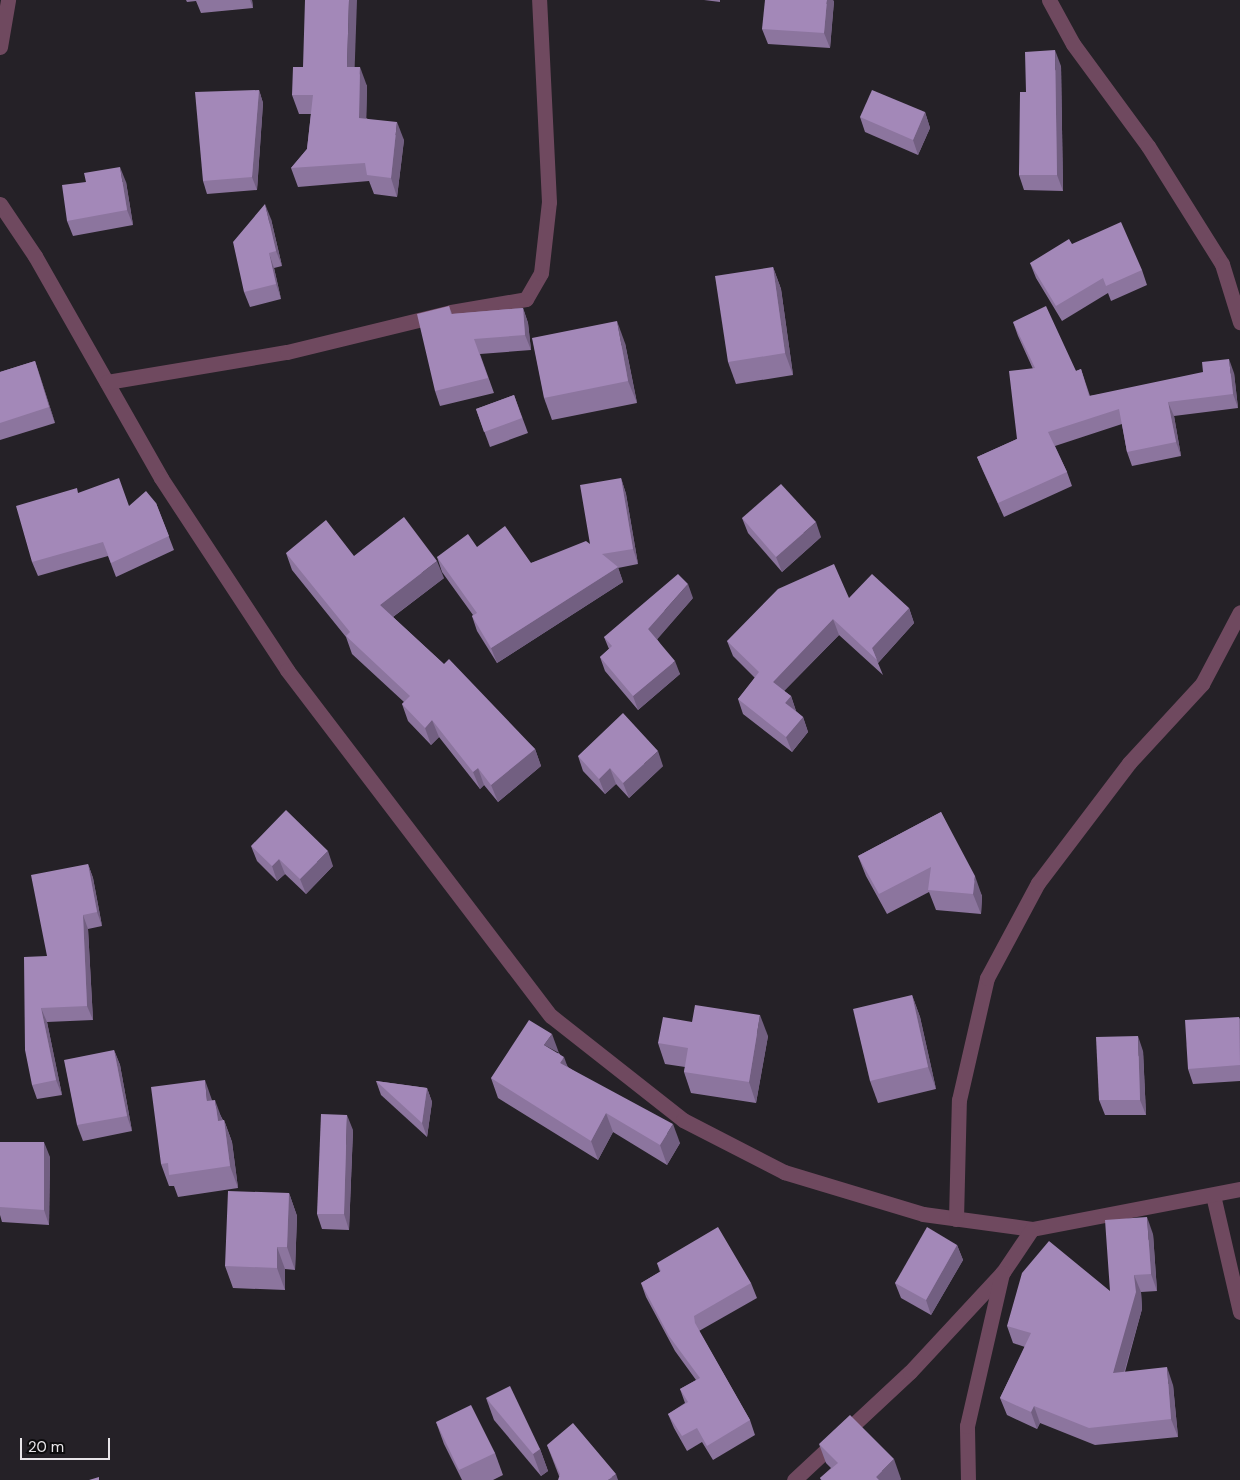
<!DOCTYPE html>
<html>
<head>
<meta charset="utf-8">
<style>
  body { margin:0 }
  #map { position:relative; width:1240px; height:1480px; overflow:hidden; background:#252127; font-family:"DM Sans",sans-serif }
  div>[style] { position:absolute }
  .lane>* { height:15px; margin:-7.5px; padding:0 7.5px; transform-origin:7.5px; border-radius:7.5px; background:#6f495f }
  .street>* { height:15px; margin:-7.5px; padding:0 7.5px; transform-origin:7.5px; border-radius:7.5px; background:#6f495f }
  .wall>* { inset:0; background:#8c759e }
  .shaded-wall>* { inset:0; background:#725f81 }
  .building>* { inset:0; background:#a388b8 }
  span { translate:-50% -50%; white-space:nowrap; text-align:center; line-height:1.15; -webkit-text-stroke:5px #0d0c0e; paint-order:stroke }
  .scale { position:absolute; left:20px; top:1438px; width:90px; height:22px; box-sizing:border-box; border:2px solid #e8e5e9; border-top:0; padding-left:6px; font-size:15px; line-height:18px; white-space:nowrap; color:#e8e5e9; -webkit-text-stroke:4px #0d0c0e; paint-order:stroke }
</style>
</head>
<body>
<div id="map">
  <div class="lane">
    <i style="left:1213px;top:1195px;width:120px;rotate:77deg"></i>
  </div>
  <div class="street">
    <i style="left:1049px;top:0;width:50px;rotate:61.4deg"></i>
    <i style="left:1073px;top:44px;width:127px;rotate:53.7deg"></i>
    <i style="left:1148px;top:146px;width:139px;rotate:57.9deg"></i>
    <i style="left:1222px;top:264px;width:61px;rotate:72.8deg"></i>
    <i style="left:0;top:47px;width:48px;rotate:-80.3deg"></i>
    <i style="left:0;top:204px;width:63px;rotate:56.1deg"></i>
    <i style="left:35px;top:256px;width:255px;rotate:60.4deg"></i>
    <i style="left:161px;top:478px;width:230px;rotate:56.7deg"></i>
    <i style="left:287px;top:670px;width:435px;rotate:52.7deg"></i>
    <i style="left:551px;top:1016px;width:168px;rotate:38.2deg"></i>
    <i style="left:683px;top:1120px;width:114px;rotate:27.2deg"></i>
    <i style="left:784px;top:1172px;width:145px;rotate:16.8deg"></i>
    <i style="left:923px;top:1214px;width:110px;rotate:7.8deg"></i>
    <i style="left:1032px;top:1229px;width:212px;rotate:-10.9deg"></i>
    <i style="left:107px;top:382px;width:182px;rotate:-9.5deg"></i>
    <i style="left:287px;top:352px;width:169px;rotate:-13.7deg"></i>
    <i style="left:451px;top:312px;width:76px;rotate:-9.8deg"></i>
    <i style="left:526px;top:299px;width:30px;rotate:-60deg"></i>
    <i style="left:541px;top:273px;width:71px;rotate:-83.6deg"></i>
    <i style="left:549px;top:202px;width:202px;rotate:-92.8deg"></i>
    <i style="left:956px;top:1219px;width:119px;rotate:-88.6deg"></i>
    <i style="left:959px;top:1100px;width:125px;rotate:-77.1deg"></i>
    <i style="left:987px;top:978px;width:108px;rotate:-61.8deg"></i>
    <i style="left:1038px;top:883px;width:151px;rotate:-52.8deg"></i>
    <i style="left:1129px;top:763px;width:108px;rotate:-47.3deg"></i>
    <i style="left:1202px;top:684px;width:81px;rotate:-62.2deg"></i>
    <i style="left:794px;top:1480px;width:158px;rotate:-43deg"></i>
    <i style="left:910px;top:1372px;width:137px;rotate:-47.1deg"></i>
    <i style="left:1003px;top:1272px;width:52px;rotate:-56deg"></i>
    <i style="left:968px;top:1480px;width:54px;rotate:-91.1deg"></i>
    <i style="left:967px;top:1426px;width:157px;rotate:-77.1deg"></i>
  </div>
  <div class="wall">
    <i style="clip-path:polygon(186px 0,252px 0,253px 8px,201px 13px,196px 1px,187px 2px)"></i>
    <i style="clip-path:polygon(704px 0,720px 0,720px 2px)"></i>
    <i style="clip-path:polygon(834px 1px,830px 48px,768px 44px,762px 29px)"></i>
    <i style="clip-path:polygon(1061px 66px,1063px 191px,1024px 190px,1019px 175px,1026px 92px)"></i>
    <i style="clip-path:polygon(355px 67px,367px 86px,366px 118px,404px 140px,397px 197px,374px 194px,369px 181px,298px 187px,291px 168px,307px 149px,311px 114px,299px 114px,292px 95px)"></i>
    <i style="clip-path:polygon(259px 90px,263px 103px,257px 190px,207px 194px,203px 181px)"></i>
    <i style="clip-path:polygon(925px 112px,930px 128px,918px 155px,865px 132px,860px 117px)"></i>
    <i style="clip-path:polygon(86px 182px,126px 182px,133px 225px,73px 236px,67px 221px)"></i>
    <i style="clip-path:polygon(271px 219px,282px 266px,274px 268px,281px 299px,250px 307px,244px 292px)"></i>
    <i style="clip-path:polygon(1030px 263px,1142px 270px,1147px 285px,1111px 301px,1108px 293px,1062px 321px,1036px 278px)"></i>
    <i style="clip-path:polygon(773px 267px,781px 289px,793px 375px,736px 384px,728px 362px)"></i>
    <i style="clip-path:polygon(449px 306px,452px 314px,523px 308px,528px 323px,531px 350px,480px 354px,494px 393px,440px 406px,435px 391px)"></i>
    <i style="clip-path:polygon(1013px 322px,1076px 371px,1081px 369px,1090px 396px,1234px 373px,1238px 408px,1174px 416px,1181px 456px,1132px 466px,1127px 452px,1122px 424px,1055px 446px,1067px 472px,1072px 486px,1004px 517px,983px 471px,977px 457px,1017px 439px,1033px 369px,1018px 336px)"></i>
    <i style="clip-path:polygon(625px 343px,637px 403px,552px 420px,544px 398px)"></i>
    <i style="clip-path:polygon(35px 361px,55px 423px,0 440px,0 372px)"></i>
    <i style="clip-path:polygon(514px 395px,528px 433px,490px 447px,476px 409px)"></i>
    <i style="clip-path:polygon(621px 478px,626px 494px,638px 564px,618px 568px,623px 582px,497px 663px,477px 631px,472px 616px,473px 615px,442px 572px,437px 557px,477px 547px,531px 563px,590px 544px)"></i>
    <i style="clip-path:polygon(79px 493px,129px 506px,156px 503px,174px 550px,116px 577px,108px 556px,38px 576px,32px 562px)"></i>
    <i style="clip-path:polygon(742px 518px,821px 537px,782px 572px,748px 533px)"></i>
    <i style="clip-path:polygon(286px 553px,354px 556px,444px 578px,393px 617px,535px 749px,541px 766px,498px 802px,484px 785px,480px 789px,439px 737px,431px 745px,408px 721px,402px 704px,404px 702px,352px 654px,346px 637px,292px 570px)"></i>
    <i style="clip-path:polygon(693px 598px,657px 639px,680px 674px,638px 710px,605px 671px,600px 657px,609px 649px,604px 637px)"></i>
    <i style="clip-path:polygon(849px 598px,909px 608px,914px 623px,878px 663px,883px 675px,839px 635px,784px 691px,791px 696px,796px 711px,803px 717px,808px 732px,792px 752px,743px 714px,738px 699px,755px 678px,733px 656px,727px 641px)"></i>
    <i style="clip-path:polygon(578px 756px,663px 766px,629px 798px,616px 784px,605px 794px,583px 771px)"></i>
    <i style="clip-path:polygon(941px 812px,982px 896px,981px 914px,936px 910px,929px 892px,887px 914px,866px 876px,858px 856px)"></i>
    <i style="clip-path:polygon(251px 846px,333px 866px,306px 894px,285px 874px,277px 881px,257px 861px)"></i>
    <i style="clip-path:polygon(88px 864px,93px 878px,102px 926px,88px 929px,93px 1020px,47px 1022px,62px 1095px,37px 1099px,32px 1085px,47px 956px)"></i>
    <i style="clip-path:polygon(912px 995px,920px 1017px,936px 1089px,878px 1103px,870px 1081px)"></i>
    <i style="clip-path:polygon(1239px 1017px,1240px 1019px,1240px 1081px,1193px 1084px,1188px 1069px)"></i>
    <i style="clip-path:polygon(692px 1022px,768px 1036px,756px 1103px,691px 1093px,684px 1072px,685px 1067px,665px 1064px,658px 1043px)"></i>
    <i style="clip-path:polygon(114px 1050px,120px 1065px,132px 1131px,83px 1141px,77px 1125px)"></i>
    <i style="clip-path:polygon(1143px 1051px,1146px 1115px,1105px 1115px,1099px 1100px)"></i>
    <i style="clip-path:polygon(559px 1053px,568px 1067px,680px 1143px,667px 1165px,613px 1132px,598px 1160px,498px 1098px,491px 1078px)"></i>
    <i style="clip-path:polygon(376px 1081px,427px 1088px,432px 1102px,427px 1137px,381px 1095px)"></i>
    <i style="clip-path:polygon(212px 1100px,223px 1120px,224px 1120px,232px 1142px,238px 1188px,178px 1197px,174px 1186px,169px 1186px,161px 1164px)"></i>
    <i style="clip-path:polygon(353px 1130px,349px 1230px,322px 1229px,317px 1214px)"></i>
    <i style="clip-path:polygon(0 1142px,50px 1157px,49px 1225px,2px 1222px,0 1215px)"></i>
    <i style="clip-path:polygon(289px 1193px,297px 1216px,295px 1270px,285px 1269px,285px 1290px,233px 1288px,225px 1266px)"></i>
    <i style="clip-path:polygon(1153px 1234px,1157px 1291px,1141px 1292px,1142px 1309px,1125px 1372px,1173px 1385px,1178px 1437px,1095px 1445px,1040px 1423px,1037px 1429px,1007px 1415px,1000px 1398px,1025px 1347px,1013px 1343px,1007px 1326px,1110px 1291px)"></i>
    <i style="clip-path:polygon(957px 1245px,963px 1260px,931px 1315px,901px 1298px,895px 1283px)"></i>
    <i style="clip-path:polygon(657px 1263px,751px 1283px,757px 1298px,699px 1331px,750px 1420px,755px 1435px,713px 1460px,702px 1442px,687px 1451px,674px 1428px,668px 1414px,685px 1403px,680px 1389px,696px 1380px,675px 1351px,646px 1297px,641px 1283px,660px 1272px)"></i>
    <i style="clip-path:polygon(486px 1398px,540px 1449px,548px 1471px,541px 1476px,494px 1420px)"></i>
    <i style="clip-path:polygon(436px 1422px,495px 1453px,503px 1475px,493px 1480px,462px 1480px,444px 1444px)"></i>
    <i style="clip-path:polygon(819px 1444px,901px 1479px,900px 1480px,821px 1480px,820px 1478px,831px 1468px,826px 1463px)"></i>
    <i style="clip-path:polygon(547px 1445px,618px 1480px,559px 1476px)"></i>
  </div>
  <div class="shaded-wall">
    <i style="clip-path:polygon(250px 0,252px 0,253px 8px)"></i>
    <i style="clip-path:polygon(349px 0,357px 0,354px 86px,347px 67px)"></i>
    <i style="clip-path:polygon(827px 0,833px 0,834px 1px,830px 48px,824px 33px)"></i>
    <i style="clip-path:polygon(1055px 50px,1061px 66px,1063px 191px,1057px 175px)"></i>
    <i style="clip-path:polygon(360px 67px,367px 86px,366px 136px,359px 118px)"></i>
    <i style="clip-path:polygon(259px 90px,263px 103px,257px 190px,252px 177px)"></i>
    <i style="clip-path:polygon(925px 112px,930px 128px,918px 155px,913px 140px)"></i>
    <i style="clip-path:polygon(397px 122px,404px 140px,397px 197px,391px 178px)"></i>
    <i style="clip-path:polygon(120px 167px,126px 182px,133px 225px,127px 210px)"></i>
    <i style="clip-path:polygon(265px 204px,271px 219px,282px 266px,276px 251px)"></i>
    <i style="clip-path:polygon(269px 253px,274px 268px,281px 299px,276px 284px)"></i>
    <i style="clip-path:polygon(773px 267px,781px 289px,793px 375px,785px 353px)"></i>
    <i style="clip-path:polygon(523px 308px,528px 323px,531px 350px,525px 335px)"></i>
    <i style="clip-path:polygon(617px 321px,625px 343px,637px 403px,628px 381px)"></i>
    <i style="clip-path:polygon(1229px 359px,1234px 373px,1238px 408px,1233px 394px)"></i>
    <i style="clip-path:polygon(35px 361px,40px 376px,55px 423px,49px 407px)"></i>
    <i style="clip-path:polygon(1168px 402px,1174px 416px,1181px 456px,1176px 442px)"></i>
    <i style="clip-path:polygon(621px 478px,626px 494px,638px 564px,633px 549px)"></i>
    <i style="clip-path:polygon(816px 522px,821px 537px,782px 572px,776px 557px)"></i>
    <i style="clip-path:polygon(437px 561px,444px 578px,386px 622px,380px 605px)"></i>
    <i style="clip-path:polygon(618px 567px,623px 582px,497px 663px,491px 648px)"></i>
    <i style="clip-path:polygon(688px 584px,693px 598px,654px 643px,648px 629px)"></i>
    <i style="clip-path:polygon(909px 608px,914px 623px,878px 663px,872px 648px)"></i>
    <i style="clip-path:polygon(833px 619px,839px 635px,778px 697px,773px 682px)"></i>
    <i style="clip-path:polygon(675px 661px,680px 674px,638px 710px,633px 696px)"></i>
    <i style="clip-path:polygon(791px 696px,796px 711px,785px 703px)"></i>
    <i style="clip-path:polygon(803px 717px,808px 732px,792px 752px,786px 737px)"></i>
    <i style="clip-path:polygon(432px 720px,439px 737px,431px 745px,425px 728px)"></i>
    <i style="clip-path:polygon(535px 749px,541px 766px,498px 802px,491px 785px)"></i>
    <i style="clip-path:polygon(658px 751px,663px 766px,629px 798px,623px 783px)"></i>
    <i style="clip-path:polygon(478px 768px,484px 785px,480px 789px,473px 772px)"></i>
    <i style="clip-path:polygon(610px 768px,616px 784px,605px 794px,599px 779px)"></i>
    <i style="clip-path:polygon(328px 851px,333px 866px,306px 894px,300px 879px)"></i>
    <i style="clip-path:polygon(279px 859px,285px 874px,277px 881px,272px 866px)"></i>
    <i style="clip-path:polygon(88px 864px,93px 878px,102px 926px,97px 912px)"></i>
    <i style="clip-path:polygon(975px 876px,982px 896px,981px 914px,973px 894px)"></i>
    <i style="clip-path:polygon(83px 915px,88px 929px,93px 1020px,87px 1006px)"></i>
    <i style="clip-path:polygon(912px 995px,920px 1017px,936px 1089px,928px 1067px)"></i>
    <i style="clip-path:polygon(41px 1008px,47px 1022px,62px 1095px,56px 1080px)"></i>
    <i style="clip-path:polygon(760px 1015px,768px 1036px,756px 1103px,749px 1082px)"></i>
    <i style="clip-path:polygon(552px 1034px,559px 1053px,544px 1045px)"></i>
    <i style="clip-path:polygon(1138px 1036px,1143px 1051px,1146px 1115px,1140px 1100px)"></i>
    <i style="clip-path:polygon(114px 1050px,120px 1065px,132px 1131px,127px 1116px)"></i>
    <i style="clip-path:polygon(564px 1057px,571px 1076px,560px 1063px)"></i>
    <i style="clip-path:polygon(205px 1080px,213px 1103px,207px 1101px)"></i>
    <i style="clip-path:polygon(427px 1088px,432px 1102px,427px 1137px,422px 1123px)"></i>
    <i style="clip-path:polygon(215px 1100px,223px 1122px,218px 1121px)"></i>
    <i style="clip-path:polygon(606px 1113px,613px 1132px,598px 1160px,591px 1141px)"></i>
    <i style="clip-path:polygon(347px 1115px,353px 1130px,349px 1230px,344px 1214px)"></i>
    <i style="clip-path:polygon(224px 1120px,232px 1142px,238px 1188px,230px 1166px)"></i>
    <i style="clip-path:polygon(673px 1124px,680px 1143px,667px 1165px,660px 1145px)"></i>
    <i style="clip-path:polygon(44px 1142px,50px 1157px,49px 1225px,44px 1210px)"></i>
    <i style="clip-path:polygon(289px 1193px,297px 1216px,295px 1270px,287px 1247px)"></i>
    <i style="clip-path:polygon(1147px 1217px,1153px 1234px,1157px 1291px,1151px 1274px)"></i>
    <i style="clip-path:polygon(957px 1245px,963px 1260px,931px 1315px,926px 1300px)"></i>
    <i style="clip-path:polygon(277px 1247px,285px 1269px,285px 1290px,277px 1268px)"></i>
    <i style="clip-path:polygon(1134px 1275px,1141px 1292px,1142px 1309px,1119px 1390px,1113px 1373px)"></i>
    <i style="clip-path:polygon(1167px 1367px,1173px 1385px,1178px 1437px,1171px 1419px)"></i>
    <i style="clip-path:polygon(1034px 1406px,1040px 1423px,1037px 1429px,1031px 1412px)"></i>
    <i style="clip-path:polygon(540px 1449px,548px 1471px,541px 1476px,533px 1454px)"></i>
    <i style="clip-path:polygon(894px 1459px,901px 1479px,900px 1480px,878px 1480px,876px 1477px)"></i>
    <i style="clip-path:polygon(616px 1474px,618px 1480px,608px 1480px)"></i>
  </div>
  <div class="building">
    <i style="clip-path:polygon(305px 0,349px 0,347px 67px,360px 67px,359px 118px,397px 122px,391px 178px,367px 175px,365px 163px,291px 168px,307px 149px,313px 95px,292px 95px,293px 67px,303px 67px)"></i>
    <i style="clip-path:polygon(765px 0,827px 0,824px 33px,762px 29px)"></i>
    <i style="clip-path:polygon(1055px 50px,1057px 175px,1019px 175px,1020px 92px,1026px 92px,1025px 52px)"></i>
    <i style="clip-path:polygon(259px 90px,252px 177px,203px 181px,195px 92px)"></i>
    <i style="clip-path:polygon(872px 90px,925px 112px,913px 140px,860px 117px)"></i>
    <i style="clip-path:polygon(120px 167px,127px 210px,67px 221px,62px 185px,86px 182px,84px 173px)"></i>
    <i style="clip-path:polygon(265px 204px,276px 251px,269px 253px,276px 284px,244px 292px,233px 242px)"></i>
    <i style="clip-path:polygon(1121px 222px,1142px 270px,1106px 286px,1103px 278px,1056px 306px,1030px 263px,1069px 239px,1072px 244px)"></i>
    <i style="clip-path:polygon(773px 267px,785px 353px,728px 362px,715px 276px)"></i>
    <i style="clip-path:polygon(449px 306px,451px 314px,523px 308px,525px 335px,474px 339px,488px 378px,435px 391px,417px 314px)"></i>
    <i style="clip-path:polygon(1046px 306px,1076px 371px,1081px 369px,1089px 396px,1203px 372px,1202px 362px,1229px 359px,1233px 394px,1168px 402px,1176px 442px,1127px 452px,1119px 409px,1048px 432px,1067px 472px,998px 503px,977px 457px,1017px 439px,1009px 371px,1035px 368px,1013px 322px)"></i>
    <i style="clip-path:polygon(617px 321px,628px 381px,544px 398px,532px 338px)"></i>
    <i style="clip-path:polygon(35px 361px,49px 407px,0 423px,0 372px)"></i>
    <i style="clip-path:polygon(514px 395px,522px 418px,484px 432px,476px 409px)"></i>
    <i style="clip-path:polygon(119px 478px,129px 506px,146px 491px,156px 503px,169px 536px,111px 563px,103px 542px,32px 562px,16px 506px,77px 488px,78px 493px)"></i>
    <i style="clip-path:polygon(621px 478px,633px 549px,602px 554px,618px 567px,491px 648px,472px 616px,477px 613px,437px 557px,468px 534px,477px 547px,505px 526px,531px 563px,586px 541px,590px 544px,580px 485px)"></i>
    <i style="clip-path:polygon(781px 484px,816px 522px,776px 557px,742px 518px)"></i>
    <i style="clip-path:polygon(404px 517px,437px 561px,380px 605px,444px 664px,449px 659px,535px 749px,491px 785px,478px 768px,473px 772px,432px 720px,425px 728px,402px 704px,410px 696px,346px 636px,350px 632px,286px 553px,326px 520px,354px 556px)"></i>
    <i style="clip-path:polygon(834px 564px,849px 598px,872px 574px,909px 608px,872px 648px,877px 660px,833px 619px,773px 682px,791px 696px,785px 703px,803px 717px,786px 737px,738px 699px,759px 672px,727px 641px,778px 589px)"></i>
    <i style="clip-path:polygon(678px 574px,688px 584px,648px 629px,675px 661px,633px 696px,600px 657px,612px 646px,604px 637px)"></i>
    <i style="clip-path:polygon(623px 713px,658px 751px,623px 783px,610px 768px,599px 779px,578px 756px)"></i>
    <i style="clip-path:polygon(286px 810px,328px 851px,300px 879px,279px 859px,272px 866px,251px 846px)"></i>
    <i style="clip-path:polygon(941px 812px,975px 876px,973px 894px,928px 890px,931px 867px,879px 894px,858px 856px)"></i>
    <i style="clip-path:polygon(88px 864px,97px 912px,83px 915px,87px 1006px,41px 1008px,56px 1080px,32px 1085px,25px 1050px,24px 957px,47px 956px,31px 875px)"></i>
    <i style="clip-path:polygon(912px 995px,928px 1067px,870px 1081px,853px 1009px)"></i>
    <i style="clip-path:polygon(695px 1005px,760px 1015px,749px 1082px,684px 1072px,688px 1048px,658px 1043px,663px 1017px,692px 1022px)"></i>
    <i style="clip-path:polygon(1239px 1017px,1240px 1065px,1188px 1069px,1185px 1020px)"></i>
    <i style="clip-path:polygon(529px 1020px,552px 1034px,544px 1045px,564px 1057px,560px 1063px,673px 1124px,660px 1145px,606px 1113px,591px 1141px,491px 1078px)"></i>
    <i style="clip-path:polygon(1138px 1036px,1140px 1100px,1099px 1100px,1096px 1037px)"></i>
    <i style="clip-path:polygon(114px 1050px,127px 1116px,77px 1125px,64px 1060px)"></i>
    <i style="clip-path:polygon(205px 1080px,207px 1101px,215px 1100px,218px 1121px,224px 1120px,230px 1166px,169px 1175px,168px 1163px,161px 1164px,151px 1087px)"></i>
    <i style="clip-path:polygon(376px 1081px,427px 1088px,422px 1123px)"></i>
    <i style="clip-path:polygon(321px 1114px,347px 1115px,344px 1214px,317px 1214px)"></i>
    <i style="clip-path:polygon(0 1142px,44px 1142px,44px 1210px,0 1207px)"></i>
    <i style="clip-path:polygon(228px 1191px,289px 1193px,287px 1247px,277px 1247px,277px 1268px,225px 1266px)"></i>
    <i style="clip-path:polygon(1147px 1217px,1151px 1274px,1134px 1275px,1136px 1292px,1113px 1373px,1167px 1367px,1171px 1419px,1089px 1428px,1034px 1406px,1031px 1412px,1000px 1398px,1031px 1333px,1007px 1326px,1022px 1273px,1049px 1241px,1110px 1291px,1105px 1220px)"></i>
    <i style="clip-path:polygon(718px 1227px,751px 1283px,694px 1316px,695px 1323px,750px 1420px,707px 1446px,697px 1428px,682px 1436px,668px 1414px,688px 1402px,680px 1389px,700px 1378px,669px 1336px,641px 1283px,661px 1271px,657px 1263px)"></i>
    <i style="clip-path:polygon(927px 1227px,957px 1245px,926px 1300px,895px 1283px)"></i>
    <i style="clip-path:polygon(510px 1386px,540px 1449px,533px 1454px,486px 1398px)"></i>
    <i style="clip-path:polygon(471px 1405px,495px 1453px,459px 1470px,436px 1422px)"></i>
    <i style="clip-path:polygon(850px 1415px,894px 1459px,876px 1477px,879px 1480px,822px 1480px,820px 1478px,838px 1463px,819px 1444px)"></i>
    <i style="clip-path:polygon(573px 1423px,616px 1474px,608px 1480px,558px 1480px,560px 1474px,547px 1445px)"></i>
    <i style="clip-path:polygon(99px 1477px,99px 1480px,89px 1480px)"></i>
  </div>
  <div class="scale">20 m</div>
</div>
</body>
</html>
